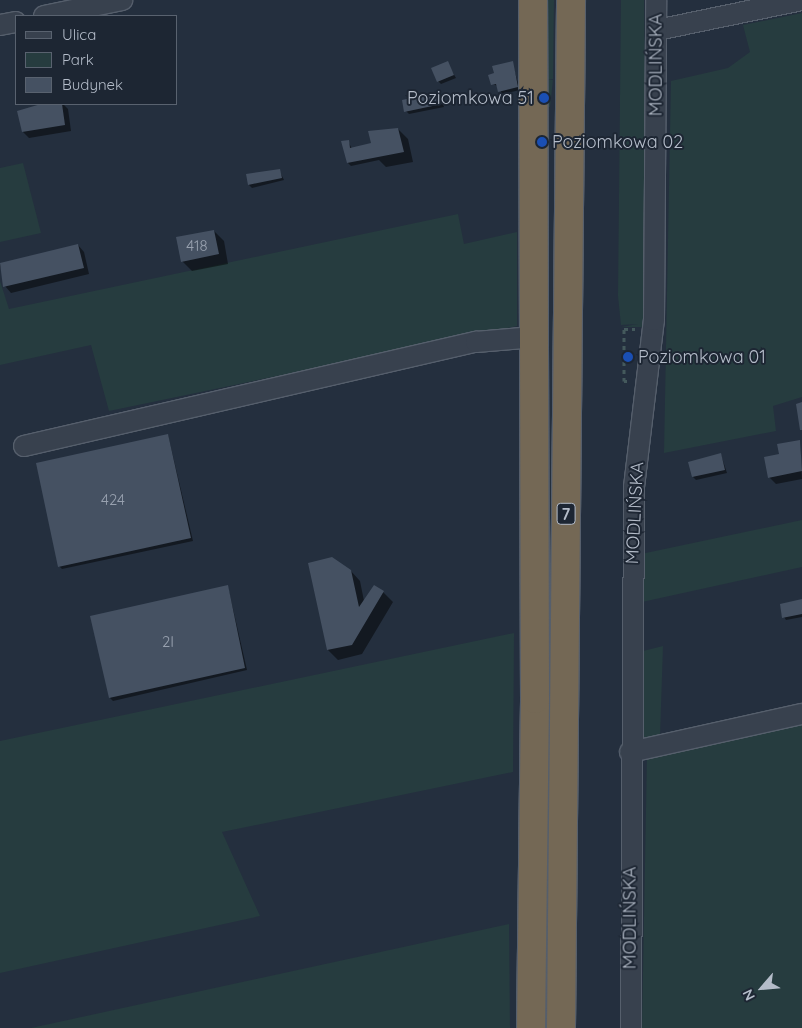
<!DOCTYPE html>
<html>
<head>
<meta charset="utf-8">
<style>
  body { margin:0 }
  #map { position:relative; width:802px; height:1028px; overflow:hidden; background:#242f3e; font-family:Quicksand,sans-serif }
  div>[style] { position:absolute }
  .green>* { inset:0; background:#263c3f }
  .shadow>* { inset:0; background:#0007 }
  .building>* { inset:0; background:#455162 }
  .path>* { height:3px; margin-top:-1.5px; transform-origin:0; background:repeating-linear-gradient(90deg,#44595c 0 4px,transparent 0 8px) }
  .roads { filter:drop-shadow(1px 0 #565f6c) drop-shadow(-1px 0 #565f6c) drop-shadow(0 1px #565f6c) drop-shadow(0 -1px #565f6c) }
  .minor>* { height:20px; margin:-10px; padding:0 10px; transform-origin:10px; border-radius:10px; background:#38414e }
  .highway>* { height:28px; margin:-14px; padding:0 14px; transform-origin:14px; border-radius:14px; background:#746855 }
  .dots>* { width:14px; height:14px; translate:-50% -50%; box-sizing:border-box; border:2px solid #1d2633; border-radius:50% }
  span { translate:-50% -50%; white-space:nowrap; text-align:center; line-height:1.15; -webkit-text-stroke:4px #1d2633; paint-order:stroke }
  .number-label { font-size:15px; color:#98a1af }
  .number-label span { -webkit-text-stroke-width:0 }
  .shield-label span { padding:1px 4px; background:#1d2633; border:1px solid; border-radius:4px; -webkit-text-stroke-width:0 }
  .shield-label { font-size:16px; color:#b4bcc9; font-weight:700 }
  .street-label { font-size:18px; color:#b4bcc9 }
  .poi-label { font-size:18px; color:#b4bcc9 }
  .right { translate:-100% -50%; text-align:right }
  .left { translate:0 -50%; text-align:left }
  .legend { position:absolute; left:15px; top:15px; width:162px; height:90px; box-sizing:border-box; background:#1d2633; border:1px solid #59626f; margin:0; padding:6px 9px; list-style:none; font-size:15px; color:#b4bcc9 }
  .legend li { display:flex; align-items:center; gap:10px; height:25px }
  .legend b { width:25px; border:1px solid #59626f }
  .north { position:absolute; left:737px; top:963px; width:50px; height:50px; -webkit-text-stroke:4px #1d2633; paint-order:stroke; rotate:243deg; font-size:14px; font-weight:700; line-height:20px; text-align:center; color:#b4bcc9 }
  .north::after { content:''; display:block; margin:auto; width:18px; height:22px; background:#b4bcc9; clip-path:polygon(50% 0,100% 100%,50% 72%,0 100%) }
</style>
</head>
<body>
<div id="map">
  <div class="green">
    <i style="clip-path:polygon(539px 0,554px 0,553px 79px,547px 80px,553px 80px,550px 107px,539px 107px)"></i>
    <i style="clip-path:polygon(621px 0,644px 0,646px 171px,643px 327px,621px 327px,638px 324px,621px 325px,618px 296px)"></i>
    <i style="clip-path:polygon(802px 13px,802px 397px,773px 406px,776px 431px,664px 453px,671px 81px,728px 68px,750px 52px,743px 25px)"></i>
    <i style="clip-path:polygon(23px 163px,41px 233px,0 242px,0 168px)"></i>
    <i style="clip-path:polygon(458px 214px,464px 244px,517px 232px,517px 326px,109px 411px,91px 345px,0 365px,0 281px,9px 309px)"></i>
    <i style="clip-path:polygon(802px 520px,802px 567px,642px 602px,641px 554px)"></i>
    <i style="clip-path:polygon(514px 633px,513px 772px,222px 832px,260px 916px,0 973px,0 741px)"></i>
    <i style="clip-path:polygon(663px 646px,660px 737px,644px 740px,643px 651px)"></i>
    <i style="clip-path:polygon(802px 721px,802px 1028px,642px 1028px,647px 755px)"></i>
    <i style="clip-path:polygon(509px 924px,510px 1028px,31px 1028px)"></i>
  </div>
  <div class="shadow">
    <i style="clip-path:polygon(512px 62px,520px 90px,502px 94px,498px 86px,492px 84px)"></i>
    <i style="clip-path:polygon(447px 63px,456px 78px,441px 84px,438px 81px)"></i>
    <i style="clip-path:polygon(439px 94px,444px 107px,409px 114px,406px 111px)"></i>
    <i style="clip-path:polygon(44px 104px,63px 104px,68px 109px,71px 131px,29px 138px,23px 132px,18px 112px)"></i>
    <i style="clip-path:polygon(398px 129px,408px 139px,413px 162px,386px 167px,379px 160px,351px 166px,348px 163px,343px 142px,348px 141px,352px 149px,373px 144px)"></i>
    <i style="clip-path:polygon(279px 170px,284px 180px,252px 188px,249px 185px,247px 175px)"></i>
    <i style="clip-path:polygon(214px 231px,224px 241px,228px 264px,192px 271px,182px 261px)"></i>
    <i style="clip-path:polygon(78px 245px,84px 252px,89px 274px,11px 293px,5px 286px,0 264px)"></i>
    <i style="clip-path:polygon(168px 435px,193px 541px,62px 569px,59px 566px)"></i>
    <i style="clip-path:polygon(800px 441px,802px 479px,776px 484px,769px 477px,781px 455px)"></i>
    <i style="clip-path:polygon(721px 455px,727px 473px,696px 480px,693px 477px)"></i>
    <i style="clip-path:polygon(350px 570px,360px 581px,364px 601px,383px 592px,393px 602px,362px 654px,338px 660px,328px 650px)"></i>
    <i style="clip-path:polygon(228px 587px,247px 670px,113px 701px,110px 698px)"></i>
    <i style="clip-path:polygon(802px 600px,802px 617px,786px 620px,784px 617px)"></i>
  </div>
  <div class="building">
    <i style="clip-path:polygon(448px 61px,454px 75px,437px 82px,431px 68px)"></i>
    <i style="clip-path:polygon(513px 61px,518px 87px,498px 92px,496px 84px,491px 85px,488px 75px,494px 73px,492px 66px)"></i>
    <i style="clip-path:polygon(439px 92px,442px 104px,404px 112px,402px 100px)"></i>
    <i style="clip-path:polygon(41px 104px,62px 104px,65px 125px,22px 132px,17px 111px)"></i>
    <i style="clip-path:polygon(398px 128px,404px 152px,347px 163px,341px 141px,349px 140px,350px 148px,371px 143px,368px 131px)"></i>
    <i style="clip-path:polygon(280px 169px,282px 178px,248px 185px,246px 174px)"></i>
    <i style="clip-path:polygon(214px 230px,219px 254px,181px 262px,176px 237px)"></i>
    <i style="clip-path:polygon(78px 244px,84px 268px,3px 287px,0 263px)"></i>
    <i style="clip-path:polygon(802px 402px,802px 430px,800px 430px,796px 404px)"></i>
    <i style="clip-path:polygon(168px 434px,191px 538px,58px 567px,36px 463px)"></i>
    <i style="clip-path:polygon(800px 440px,802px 471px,768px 478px,764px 457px,779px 454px,777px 444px)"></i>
    <i style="clip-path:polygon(721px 453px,725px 470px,692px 477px,688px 462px)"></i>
    <i style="clip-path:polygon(332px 557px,351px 570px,359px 607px,374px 585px,384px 591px,352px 645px,327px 650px,308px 563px)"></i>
    <i style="clip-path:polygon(228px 585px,245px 668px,109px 698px,90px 616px)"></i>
    <i style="clip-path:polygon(802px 599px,802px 614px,782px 618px,780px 604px)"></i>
  </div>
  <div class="path">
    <i style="left:627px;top:381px;width:3px;rotate:180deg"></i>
    <i style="left:624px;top:381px;width:52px;rotate:-90deg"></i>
    <i style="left:624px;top:329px;width:11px"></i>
  </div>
  <div class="roads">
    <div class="minor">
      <i style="left:44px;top:16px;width:80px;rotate:-11.6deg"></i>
      <i style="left:0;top:25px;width:16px;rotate:-11deg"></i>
      <i style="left:657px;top:30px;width:148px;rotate:-11.7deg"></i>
      <i style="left:24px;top:446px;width:464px;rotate:-13deg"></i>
      <i style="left:476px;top:342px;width:58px;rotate:-4.9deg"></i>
      <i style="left:630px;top:752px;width:176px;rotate:-12.5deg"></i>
      <i style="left:631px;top:1028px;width:541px;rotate:-89.68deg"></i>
      <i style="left:634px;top:487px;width:168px;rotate:-83.2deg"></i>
      <i style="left:654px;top:320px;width:320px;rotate:-89.6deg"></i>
    </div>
    <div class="highway">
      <i style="left:531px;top:1028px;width:329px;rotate:-89.3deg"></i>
      <i style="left:535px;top:699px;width:699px;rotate:-90.16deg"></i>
      <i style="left:561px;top:1028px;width:1028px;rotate:-89.44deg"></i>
    </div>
  </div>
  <div class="dots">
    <i style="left:544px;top:98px;background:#1a4fb4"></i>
    <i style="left:542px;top:142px;background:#1a4fb4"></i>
    <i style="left:628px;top:357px;background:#1a4fb4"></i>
  </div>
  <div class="number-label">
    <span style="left:197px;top:246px">418</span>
    <span style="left:113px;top:500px">424</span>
    <span style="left:168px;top:642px">2I</span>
  </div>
  <div class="shield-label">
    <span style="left:566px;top:514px">7</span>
  </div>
  <div class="street-label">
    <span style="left:656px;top:65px;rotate:-90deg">MODLIŃSKA</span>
    <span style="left:635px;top:513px;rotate:-87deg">MODLIŃSKA</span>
    <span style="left:630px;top:918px;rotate:-90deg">MODLIŃSKA</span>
  </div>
  <div class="poi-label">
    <span class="right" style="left:534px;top:98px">Poziomkowa 51</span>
    <span class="left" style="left:552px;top:142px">Poziomkowa 02</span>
    <span class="left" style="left:638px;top:357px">Poziomkowa 01</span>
  </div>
  <ul class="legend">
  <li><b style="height:6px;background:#38414e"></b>Ulica</li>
  <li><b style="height:14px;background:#263c3f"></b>Park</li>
  <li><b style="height:14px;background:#455162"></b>Budynek</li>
  </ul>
  <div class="north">N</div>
</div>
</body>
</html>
